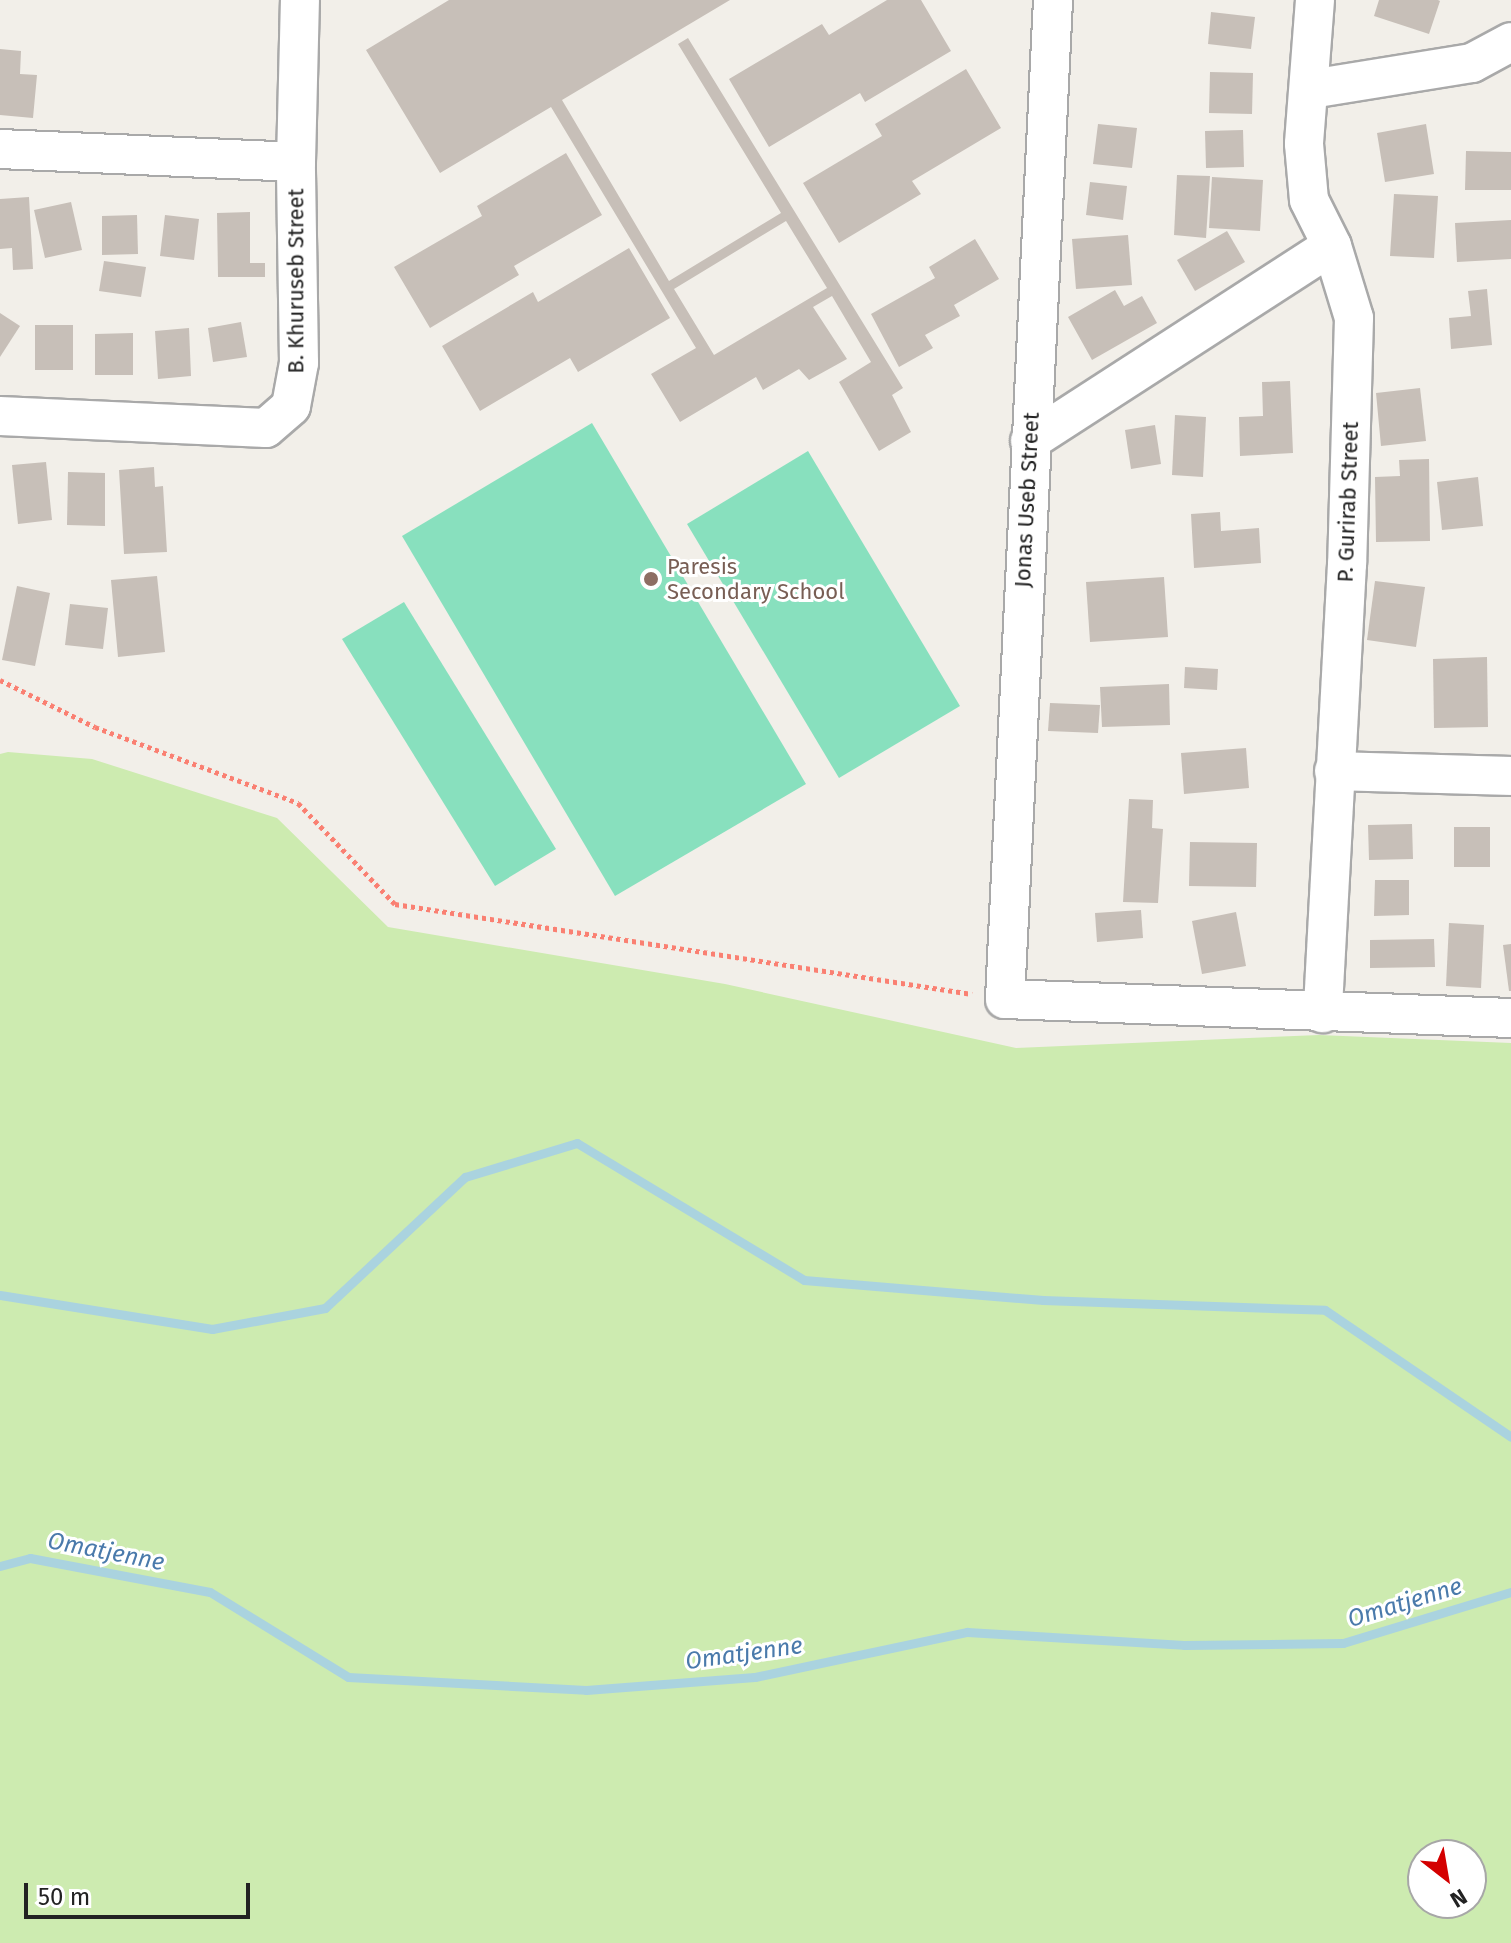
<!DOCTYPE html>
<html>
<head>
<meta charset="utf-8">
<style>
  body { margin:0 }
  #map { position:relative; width:1511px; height:1943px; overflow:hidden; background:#f2efe9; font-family:"Fira Sans",sans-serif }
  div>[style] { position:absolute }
  .grass>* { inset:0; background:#cdebb0 }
  .pitch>* { inset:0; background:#88e0be }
  .stream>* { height:9px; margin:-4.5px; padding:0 4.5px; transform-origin:4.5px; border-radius:4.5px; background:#aad3df }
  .building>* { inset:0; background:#c7bfb8 }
  .path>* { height:5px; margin-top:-2.5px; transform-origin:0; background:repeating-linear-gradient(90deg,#fa8072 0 4px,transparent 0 8px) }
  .roads { filter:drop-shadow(2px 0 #a9a9a9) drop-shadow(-2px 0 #a9a9a9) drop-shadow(0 2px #a9a9a9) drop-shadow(0 -2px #a9a9a9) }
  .minor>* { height:38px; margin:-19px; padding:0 19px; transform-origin:19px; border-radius:19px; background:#fff }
  .dots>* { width:22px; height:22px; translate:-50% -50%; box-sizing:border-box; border:4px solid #fff; border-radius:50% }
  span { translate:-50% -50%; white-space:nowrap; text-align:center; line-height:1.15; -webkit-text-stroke:6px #fff; paint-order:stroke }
  .street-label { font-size:22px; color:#222 }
  .education-label { font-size:22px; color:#785e54 }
  .left { translate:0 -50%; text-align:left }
  .water-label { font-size:24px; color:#4a7aab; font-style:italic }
  .north { position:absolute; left:1407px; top:1839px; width:80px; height:80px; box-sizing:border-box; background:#fff; border:2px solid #a7a7a7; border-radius:50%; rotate:149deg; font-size:22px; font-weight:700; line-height:32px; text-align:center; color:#222 }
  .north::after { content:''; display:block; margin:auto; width:28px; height:36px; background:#d40000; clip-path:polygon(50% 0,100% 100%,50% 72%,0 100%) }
  .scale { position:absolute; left:24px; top:1883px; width:226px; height:36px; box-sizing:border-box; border:4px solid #222; border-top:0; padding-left:10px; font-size:24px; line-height:28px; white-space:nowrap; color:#222; -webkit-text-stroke:6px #fff; paint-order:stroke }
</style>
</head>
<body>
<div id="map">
  <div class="grass">
    <i style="clip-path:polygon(evenodd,8px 752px,92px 759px,277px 818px,388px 927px,725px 984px,1016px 1048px,1319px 1035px,1511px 1043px,1511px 1943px,0 1943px,0 754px,8px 752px,1471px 1855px,1471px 1903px,1423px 1903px,1423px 1855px,1471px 1855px)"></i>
  </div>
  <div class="pitch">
    <i style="clip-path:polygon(592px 423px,806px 784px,615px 896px,402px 536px)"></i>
    <i style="clip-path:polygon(808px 451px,960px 706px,839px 778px,687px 524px)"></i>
    <i style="clip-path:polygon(404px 602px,556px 849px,495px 886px,342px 639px)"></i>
  </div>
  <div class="stream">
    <i style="left:0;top:1295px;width:215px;rotate:9.1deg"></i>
    <i style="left:212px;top:1329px;width:115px;rotate:-10.5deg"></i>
    <i style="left:325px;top:1308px;width:192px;rotate:-43.1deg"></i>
    <i style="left:465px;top:1177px;width:117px;rotate:-16.9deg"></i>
    <i style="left:577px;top:1143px;width:265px;rotate:31.1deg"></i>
    <i style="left:804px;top:1280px;width:240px;rotate:4.8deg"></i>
    <i style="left:1043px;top:1300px;width:282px;rotate:2deg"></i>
    <i style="left:1325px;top:1310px;width:225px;rotate:34.3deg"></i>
    <i style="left:0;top:1566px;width:31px;rotate:-15deg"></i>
    <i style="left:30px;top:1558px;width:183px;rotate:10.7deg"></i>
    <i style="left:210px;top:1592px;width:162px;rotate:31.6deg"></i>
    <i style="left:348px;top:1677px;width:238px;rotate:3.1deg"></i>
    <i style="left:586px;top:1690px;width:169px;rotate:-4.4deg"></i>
    <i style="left:755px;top:1677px;width:217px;rotate:-12deg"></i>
    <i style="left:967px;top:1632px;width:217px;rotate:3.4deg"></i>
    <i style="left:1184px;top:1645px;width:159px;rotate:-0.7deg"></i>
    <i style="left:1343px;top:1643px;width:176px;rotate:-16.9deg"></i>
  </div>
  <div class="building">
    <i style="clip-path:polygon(evenodd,449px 0,730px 0,562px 100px,669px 281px,781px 213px,678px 44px,688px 38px,903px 388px,892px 395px,911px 432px,879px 451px,839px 382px,871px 362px,832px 296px,813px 307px,847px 359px,809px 380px,799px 369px,763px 390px,756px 377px,680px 422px,651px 374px,696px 348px,551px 107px,440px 173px,366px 50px,449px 0,786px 221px,827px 288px,714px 355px,674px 289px,786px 221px)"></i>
    <i style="clip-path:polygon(887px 0,921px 0,951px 51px,865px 102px,860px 93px,769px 147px,729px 79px,822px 24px,829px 35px)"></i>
    <i style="clip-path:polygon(1379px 0,1438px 0,1440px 1px,1429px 34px,1374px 16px)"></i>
    <i style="clip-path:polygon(1211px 12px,1255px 17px,1251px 49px,1208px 44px)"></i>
    <i style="clip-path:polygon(0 49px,21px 51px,20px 74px,37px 75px,33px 118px,0 115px)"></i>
    <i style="clip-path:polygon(966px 69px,1001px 128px,912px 181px,921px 194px,839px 243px,803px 183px,882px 136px,875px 124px)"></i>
    <i style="clip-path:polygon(1210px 72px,1253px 73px,1252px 114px,1209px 113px)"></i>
    <i style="clip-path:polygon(1098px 124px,1137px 128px,1132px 168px,1093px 164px)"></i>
    <i style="clip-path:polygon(1426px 124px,1434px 174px,1385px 182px,1377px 133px)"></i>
    <i style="clip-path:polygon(1243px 130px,1244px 167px,1206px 168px,1205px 131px)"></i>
    <i style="clip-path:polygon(1466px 151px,1511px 152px,1511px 190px,1465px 190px)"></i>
    <i style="clip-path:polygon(566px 153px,602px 215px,514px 266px,519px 275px,430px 328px,394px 267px,482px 216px,477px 206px)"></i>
    <i style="clip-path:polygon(1177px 175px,1210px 176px,1206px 238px,1174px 235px)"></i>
    <i style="clip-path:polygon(1212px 177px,1263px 180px,1260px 231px,1209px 228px)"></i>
    <i style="clip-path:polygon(1090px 182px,1127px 186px,1123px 220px,1086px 215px)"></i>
    <i style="clip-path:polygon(1394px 194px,1438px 196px,1434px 258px,1390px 256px)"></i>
    <i style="clip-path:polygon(29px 197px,33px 269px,13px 270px,12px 248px,0 249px,0 199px)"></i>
    <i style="clip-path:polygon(71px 202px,82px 250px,45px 258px,34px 210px)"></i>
    <i style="clip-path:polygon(250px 212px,250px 263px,265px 263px,265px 277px,218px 277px,217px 213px)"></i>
    <i style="clip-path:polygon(137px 215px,138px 254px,102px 255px,102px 216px)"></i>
    <i style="clip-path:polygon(165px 215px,199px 219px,194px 260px,160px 256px)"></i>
    <i style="clip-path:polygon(1511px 220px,1511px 259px,1457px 262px,1455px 223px)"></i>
    <i style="clip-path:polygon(1227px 231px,1245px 262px,1195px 291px,1177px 260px)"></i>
    <i style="clip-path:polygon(1128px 235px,1132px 285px,1076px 289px,1072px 239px)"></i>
    <i style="clip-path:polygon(975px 239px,999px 279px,954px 305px,960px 316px,925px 335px,933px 348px,899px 367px,871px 314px,935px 278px,929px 267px)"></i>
    <i style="clip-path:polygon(629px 248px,670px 318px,578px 372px,570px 358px,480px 411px,442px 346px,533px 292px,538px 302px)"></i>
    <i style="clip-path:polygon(104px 261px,146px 267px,141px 297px,99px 291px)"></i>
    <i style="clip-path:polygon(1487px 289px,1492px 345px,1451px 349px,1449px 318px,1471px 316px,1468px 291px)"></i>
    <i style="clip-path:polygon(1115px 290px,1124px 306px,1142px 296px,1157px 323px,1092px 360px,1068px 317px)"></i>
    <i style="clip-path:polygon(0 313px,20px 326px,0 357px)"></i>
    <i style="clip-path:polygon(241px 322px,247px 357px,213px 362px,208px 328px)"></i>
    <i style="clip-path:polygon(35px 325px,73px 325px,73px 370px,35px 370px)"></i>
    <i style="clip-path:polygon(189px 328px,191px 376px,158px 379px,155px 331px)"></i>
    <i style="clip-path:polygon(133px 333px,133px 375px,95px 375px,95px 334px)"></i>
    <i style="clip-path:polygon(1290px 381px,1293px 453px,1240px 456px,1239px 417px,1263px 416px,1262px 382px)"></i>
    <i style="clip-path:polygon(1420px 388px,1426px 441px,1381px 446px,1376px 393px)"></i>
    <i style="clip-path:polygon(1175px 415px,1206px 417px,1203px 477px,1172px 475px)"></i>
    <i style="clip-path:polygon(1155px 425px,1161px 464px,1131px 469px,1125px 430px)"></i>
    <i style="clip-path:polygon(1429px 459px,1430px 541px,1376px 542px,1375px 477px,1400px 476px,1399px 460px)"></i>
    <i style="clip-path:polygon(46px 462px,52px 520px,18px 524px,12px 465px)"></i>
    <i style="clip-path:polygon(154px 467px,155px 487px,163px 486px,167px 552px,124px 554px,119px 470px)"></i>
    <i style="clip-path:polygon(68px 472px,105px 473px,105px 526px,67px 525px)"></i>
    <i style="clip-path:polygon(1478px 477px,1483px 526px,1442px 530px,1437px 482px)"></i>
    <i style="clip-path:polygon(1220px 512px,1221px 531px,1259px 528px,1261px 563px,1194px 568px,1191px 514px)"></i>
    <i style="clip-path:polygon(157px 576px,165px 652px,118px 657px,111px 580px)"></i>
    <i style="clip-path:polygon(1164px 577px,1168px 637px,1090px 642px,1086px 582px)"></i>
    <i style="clip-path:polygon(1375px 581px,1425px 587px,1416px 647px,1367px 640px)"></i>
    <i style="clip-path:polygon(17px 586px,50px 593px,35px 666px,2px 660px)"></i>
    <i style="clip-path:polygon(70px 604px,108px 608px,103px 649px,65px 645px)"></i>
    <i style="clip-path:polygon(1487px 657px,1488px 727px,1434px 728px,1433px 659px)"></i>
    <i style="clip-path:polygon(1185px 667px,1218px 669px,1217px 690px,1184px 688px)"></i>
    <i style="clip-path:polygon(1169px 684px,1170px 725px,1102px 727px,1100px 687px)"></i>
    <i style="clip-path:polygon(1050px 703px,1100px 705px,1098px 733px,1048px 731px)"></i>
    <i style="clip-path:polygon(1246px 748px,1249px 788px,1184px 794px,1181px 753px)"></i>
    <i style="clip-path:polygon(1129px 799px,1153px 800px,1152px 828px,1163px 829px,1158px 903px,1123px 902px)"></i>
    <i style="clip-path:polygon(1412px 824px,1413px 859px,1369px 860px,1368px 825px)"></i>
    <i style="clip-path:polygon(1454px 827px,1490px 827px,1490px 867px,1454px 867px)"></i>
    <i style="clip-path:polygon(1190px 842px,1257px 843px,1256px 887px,1189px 886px)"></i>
    <i style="clip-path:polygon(1375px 880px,1409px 880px,1409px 915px,1374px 916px)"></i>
    <i style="clip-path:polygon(1141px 910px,1143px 938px,1097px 942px,1095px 913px)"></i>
    <i style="clip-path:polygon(1236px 912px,1246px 966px,1202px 974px,1192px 921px)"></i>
    <i style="clip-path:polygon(1449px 923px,1484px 925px,1481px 988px,1446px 986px)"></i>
    <i style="clip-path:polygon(1434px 939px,1435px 967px,1370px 968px,1370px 940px)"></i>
    <i style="clip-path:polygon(1511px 944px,1511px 991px,1509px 991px,1503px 945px)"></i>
  </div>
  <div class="path">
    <i style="left:0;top:680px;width:106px;rotate:26.3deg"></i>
    <i style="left:95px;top:727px;width:217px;rotate:20.5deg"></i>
    <i style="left:298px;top:803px;width:140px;rotate:46.2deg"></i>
    <i style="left:395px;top:904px;width:584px;rotate:8.87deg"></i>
  </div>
  <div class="roads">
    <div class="minor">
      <i style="left:1053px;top:0;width:1000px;rotate:92.75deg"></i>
      <i style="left:1005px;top:999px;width:506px;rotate:2.15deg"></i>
      <i style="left:1315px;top:0;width:144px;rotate:94.4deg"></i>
      <i style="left:1304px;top:144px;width:56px;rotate:84.9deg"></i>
      <i style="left:1309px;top:200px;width:51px;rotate:63.4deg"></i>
      <i style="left:1332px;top:246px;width:75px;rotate:73deg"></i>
      <i style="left:1354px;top:318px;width:246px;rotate:91.6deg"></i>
      <i style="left:1347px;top:564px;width:450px;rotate:93.1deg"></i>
      <i style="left:1311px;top:89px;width:163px;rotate:-9.2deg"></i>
      <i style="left:1472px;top:63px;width:44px;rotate:-28.3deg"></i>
      <i style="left:0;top:149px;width:296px;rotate:2.5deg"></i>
      <i style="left:0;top:416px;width:266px;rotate:2.6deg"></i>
      <i style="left:266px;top:428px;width:33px;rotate:-41deg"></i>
      <i style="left:291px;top:406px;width:44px;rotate:-79.5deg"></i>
      <i style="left:299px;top:363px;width:201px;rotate:-90.9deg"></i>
      <i style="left:296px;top:162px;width:162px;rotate:-88.6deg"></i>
      <i style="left:1030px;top:441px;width:359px;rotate:-32.9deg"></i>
      <i style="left:1334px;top:771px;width:177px;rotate:1.6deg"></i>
    </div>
  </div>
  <div class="dots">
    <i style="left:651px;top:579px;background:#8d6e63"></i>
  </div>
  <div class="street-label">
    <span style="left:296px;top:281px;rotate:-90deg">B. Khuruseb Street</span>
    <span style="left:1027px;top:500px;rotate:-87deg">Jonas Useb Street</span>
    <span style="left:1348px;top:502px;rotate:-88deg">P. Gurirab Street</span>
  </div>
  <div class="education-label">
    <span class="left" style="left:667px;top:579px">Paresis<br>Secondary School</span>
  </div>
  <div class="water-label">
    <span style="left:106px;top:1552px;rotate:11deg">Omatjenne</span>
    <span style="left:1405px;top:1603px;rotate:-17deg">Omatjenne</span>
    <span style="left:744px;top:1654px;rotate:-8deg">Omatjenne</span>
  </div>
  <div class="north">N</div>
  <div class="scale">50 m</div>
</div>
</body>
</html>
